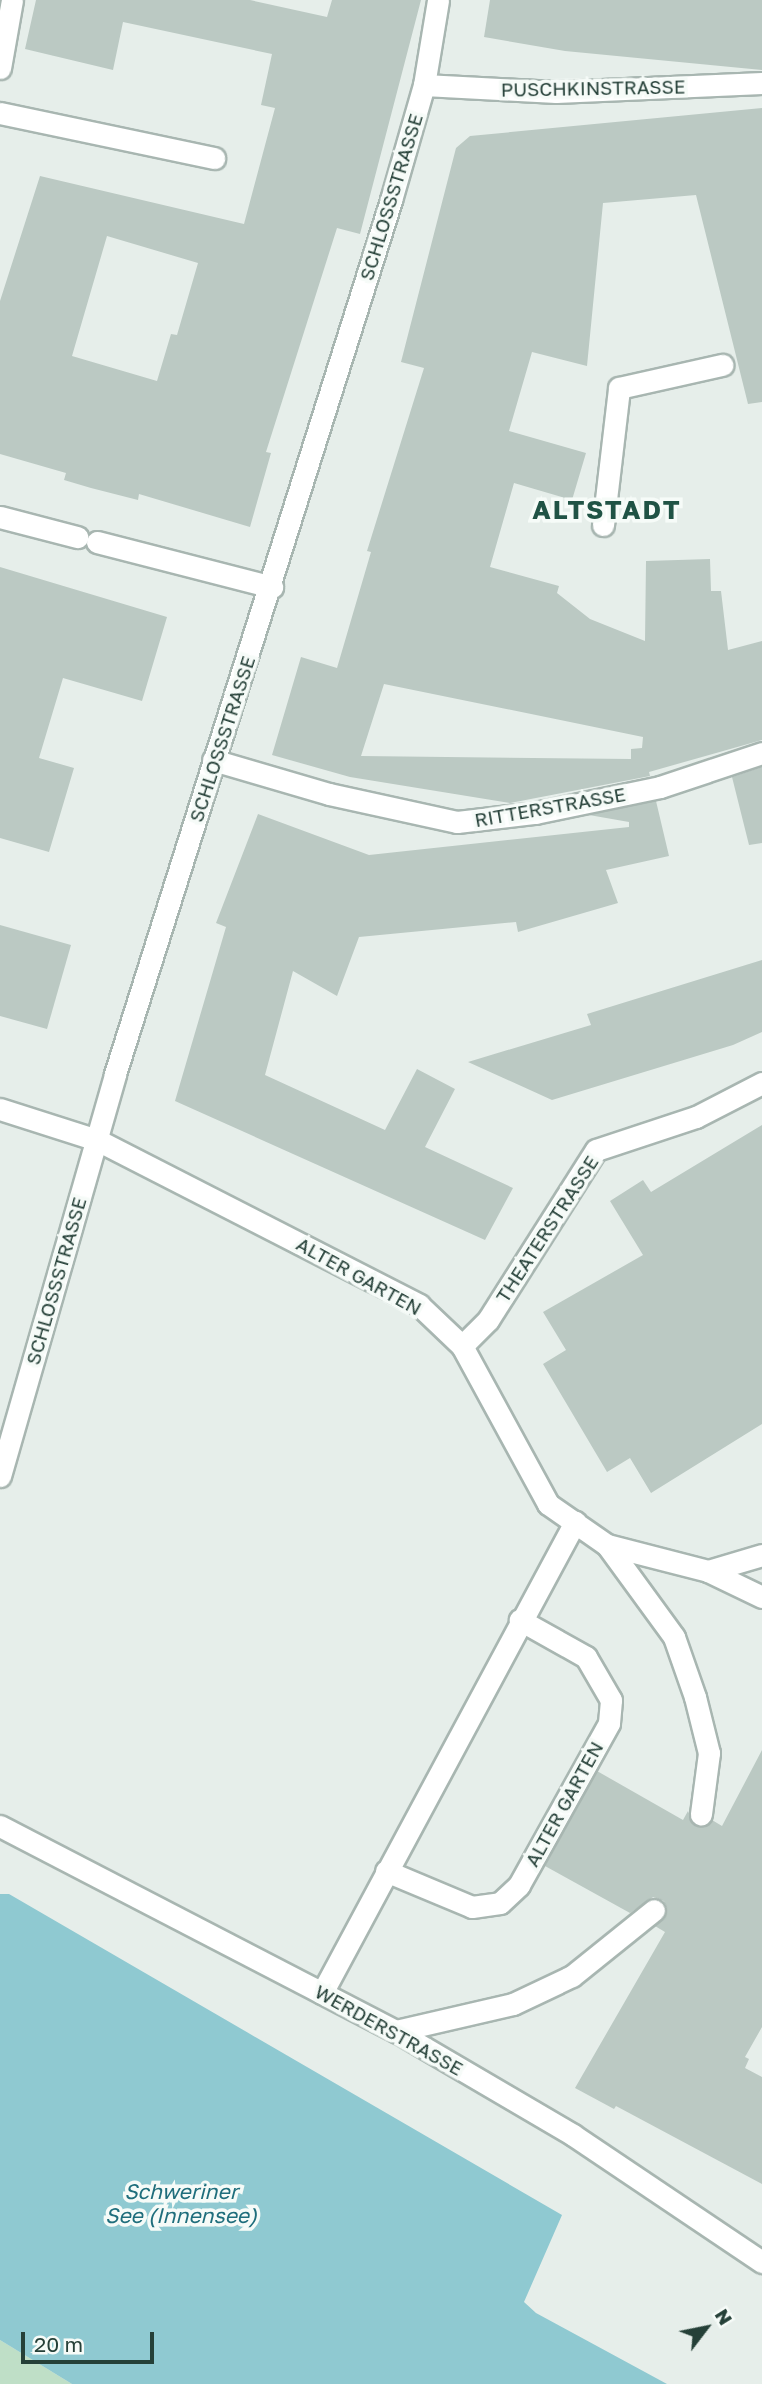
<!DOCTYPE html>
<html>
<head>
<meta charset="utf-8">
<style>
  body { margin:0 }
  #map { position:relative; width:762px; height:2384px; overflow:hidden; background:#e6eeea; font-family:"Golos Text",sans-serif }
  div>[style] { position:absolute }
  .green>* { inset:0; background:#bfdfc7 }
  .water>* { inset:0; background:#8fc9d1 }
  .building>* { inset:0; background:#bbc9c3 }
  .roads { filter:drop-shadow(2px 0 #a8b6b1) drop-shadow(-2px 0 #a8b6b1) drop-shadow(0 2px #a8b6b1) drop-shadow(0 -2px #a8b6b1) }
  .minor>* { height:21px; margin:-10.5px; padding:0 10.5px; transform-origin:10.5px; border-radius:10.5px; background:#fff }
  span { translate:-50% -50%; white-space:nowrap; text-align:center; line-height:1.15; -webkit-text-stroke:7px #f6fbf8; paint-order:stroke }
  .street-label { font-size:19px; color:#254038 }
  .water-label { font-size:21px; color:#1f6e7c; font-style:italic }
  .district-label { font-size:26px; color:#205345; font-weight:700; letter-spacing:2px }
  .north { position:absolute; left:671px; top:2293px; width:70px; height:70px; -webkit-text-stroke:5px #f6fbf8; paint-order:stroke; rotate:58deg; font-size:19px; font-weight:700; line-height:28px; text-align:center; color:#254038 }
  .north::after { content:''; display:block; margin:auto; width:24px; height:32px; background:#254038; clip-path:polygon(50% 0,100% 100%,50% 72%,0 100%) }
  .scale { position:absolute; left:21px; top:2332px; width:133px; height:32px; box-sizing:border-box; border:4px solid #254038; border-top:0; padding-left:9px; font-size:21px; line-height:24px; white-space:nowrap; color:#254038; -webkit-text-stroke:5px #f6fbf8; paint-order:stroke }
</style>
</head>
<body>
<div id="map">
  <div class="green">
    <i style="clip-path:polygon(0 2340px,72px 2384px,0 2384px)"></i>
  </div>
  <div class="water">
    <i style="clip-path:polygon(0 1894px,9px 1894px,562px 2215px,524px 2302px,536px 2313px,667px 2384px,72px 2384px,0 2340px)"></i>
  </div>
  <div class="building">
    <i style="clip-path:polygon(evenodd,36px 0,250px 0,327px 17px,332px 0,421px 0,360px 234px,337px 228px,266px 452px,271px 453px,250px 527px,139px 494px,138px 500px,91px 488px,64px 480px,66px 473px,0 454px,0 301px,40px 176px,244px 224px,275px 108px,261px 105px,272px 54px,123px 22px,113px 70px,25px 49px,36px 0,107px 236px,198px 263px,177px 335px,171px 334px,157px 381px,72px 356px,107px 236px)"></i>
    <i style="clip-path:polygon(490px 0,762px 0,762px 70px,565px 51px,484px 37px)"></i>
    <i style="clip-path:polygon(evenodd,762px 108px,762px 402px,748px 404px,696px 195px,603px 203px,587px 366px,532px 352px,509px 431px,586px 453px,572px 500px,514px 483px,490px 567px,559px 586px,557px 593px,590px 619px,645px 641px,646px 561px,710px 559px,711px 591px,721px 591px,728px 650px,762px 641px,762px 740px,649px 772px,650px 776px,510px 803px,350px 777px,272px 755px,301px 657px,337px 668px,371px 552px,367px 551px,424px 368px,401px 362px,456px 148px,470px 136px,762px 108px,384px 684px,643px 737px,642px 748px,631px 749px,631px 759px,361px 756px,384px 684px)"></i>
    <i style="clip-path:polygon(0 567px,167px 617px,142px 701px,63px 678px,39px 758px,74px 768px,49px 852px,0 838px)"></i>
    <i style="clip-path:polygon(762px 767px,762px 843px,749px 845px,732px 777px)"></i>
    <i style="clip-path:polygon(656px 801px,669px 856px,606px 870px,618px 903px,518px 932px,516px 922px,359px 937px,337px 996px,293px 971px,265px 1075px,385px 1130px,417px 1069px,455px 1089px,425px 1147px,513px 1188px,485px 1240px,175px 1101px,226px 927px,216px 923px,258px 814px,369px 855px,629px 827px,629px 822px,589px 815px)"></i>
    <i style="clip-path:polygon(0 925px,71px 945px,47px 1029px,0 1016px)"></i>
    <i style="clip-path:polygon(762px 960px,762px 1032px,733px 1045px,552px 1100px,468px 1062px,591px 1025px,587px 1014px)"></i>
    <i style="clip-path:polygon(762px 1125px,762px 1424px,651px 1493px,630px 1458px,607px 1472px,543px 1364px,566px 1350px,543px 1312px,643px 1255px,610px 1201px,643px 1180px,651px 1192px)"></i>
    <i style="clip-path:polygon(762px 1750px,762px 2027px,745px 2057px,749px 2059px,745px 2068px,762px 2077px,762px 2184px,616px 2106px,614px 2109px,575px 2088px,665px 1932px,655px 1926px,667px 1909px,664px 1901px,653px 1897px,630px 1913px,545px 1866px,597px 1771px,683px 1820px,688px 1811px,694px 1825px,705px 1826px,712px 1820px,722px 1826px)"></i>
  </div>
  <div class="roads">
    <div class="minor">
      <i style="left:0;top:68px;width:69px;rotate:-80deg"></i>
      <i style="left:424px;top:85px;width:132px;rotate:3deg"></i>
      <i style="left:556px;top:92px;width:206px;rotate:-2.5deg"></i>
      <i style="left:0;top:113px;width:219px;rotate:11.9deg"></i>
      <i style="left:0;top:517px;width:80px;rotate:14.6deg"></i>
      <i style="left:603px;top:525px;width:138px;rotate:-83.3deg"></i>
      <i style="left:619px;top:388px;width:106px;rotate:-12.6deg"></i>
      <i style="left:97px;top:542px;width:181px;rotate:14.4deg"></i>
      <i style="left:213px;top:760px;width:121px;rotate:16.3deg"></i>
      <i style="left:329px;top:794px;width:131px;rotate:12.3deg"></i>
      <i style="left:457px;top:822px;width:79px;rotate:-6.6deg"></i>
      <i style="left:535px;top:813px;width:128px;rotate:-11.7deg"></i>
      <i style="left:660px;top:787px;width:108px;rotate:-18.4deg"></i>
      <i style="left:0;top:1109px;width:102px;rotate:17.7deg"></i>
      <i style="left:97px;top:1140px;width:362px;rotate:27.1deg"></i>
      <i style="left:419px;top:1305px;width:59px;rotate:43.6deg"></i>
      <i style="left:462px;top:1346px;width:180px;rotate:61.4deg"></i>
      <i style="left:548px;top:1504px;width:72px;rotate:34.8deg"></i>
      <i style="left:607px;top:1545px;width:104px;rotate:14.4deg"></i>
      <i style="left:708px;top:1571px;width:60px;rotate:25.7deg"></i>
      <i style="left:462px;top:1346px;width:37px;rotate:-45deg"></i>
      <i style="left:488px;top:1320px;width:201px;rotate:-57.6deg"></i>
      <i style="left:596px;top:1150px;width:105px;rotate:-18.3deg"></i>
      <i style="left:696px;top:1117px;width:74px;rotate:-27.3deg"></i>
      <i style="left:0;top:1476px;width:418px;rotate:-74deg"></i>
      <i style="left:115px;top:1074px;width:917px;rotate:-72.47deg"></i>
      <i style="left:391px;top:200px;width:120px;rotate:-74deg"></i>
      <i style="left:424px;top:85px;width:86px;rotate:-80.6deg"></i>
      <i style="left:607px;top:1545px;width:114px;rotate:53.9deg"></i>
      <i style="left:674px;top:1637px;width:64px;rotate:70.7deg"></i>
      <i style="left:695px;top:1697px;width:58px;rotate:76deg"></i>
      <i style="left:709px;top:1753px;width:62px;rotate:97.5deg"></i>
      <i style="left:708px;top:1571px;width:56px;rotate:-16.5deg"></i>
      <i style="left:0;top:1826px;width:446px;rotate:27.4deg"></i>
      <i style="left:396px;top:2031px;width:205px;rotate:30.4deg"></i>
      <i style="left:573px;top:2135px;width:228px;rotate:33.9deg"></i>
      <i style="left:386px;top:1871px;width:93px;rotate:22.7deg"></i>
      <i style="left:472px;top:1907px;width:28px;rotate:-8deg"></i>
      <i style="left:500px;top:1903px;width:26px;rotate:-43deg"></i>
      <i style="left:519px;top:1885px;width:185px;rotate:-60.9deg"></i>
      <i style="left:609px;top:1723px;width:23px;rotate:-85deg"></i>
      <i style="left:611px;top:1700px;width:50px;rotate:-120.2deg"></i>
      <i style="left:586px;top:1657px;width:76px;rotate:-150.7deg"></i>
      <i style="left:322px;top:1993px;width:535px;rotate:-61.76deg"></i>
      <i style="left:396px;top:2031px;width:120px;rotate:-13deg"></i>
      <i style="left:513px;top:2004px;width:65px;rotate:-25.4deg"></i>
      <i style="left:572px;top:1976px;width:105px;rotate:-38.8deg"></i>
    </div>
  </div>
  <div class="street-label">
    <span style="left:593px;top:88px;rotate:-1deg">PUSCHKINSTRASSE</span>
    <span style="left:391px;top:197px;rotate:-73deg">SCHLOSSSTRASSE</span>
    <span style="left:222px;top:739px;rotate:-72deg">SCHLOSSSTRASSE</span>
    <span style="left:550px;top:807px;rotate:-10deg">RITTERSTRASSE</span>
    <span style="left:547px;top:1229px;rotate:-57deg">THEATERSTRASSE</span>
    <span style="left:359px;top:1276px;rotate:29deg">ALTER GARTEN</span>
    <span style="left:56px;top:1281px;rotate:-74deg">SCHLOSSSTRASSE</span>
    <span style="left:564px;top:1804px;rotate:-61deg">ALTER GARTEN</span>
    <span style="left:389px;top:2030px;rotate:29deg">WERDERSTRASSE</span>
  </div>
  <div class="water-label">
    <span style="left:181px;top:2203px">Schweriner<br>See (Innensee)</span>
  </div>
  <div class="district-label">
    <span style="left:607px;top:510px">ALTSTADT</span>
  </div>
  <div class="north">N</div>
  <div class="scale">20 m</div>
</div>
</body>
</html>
